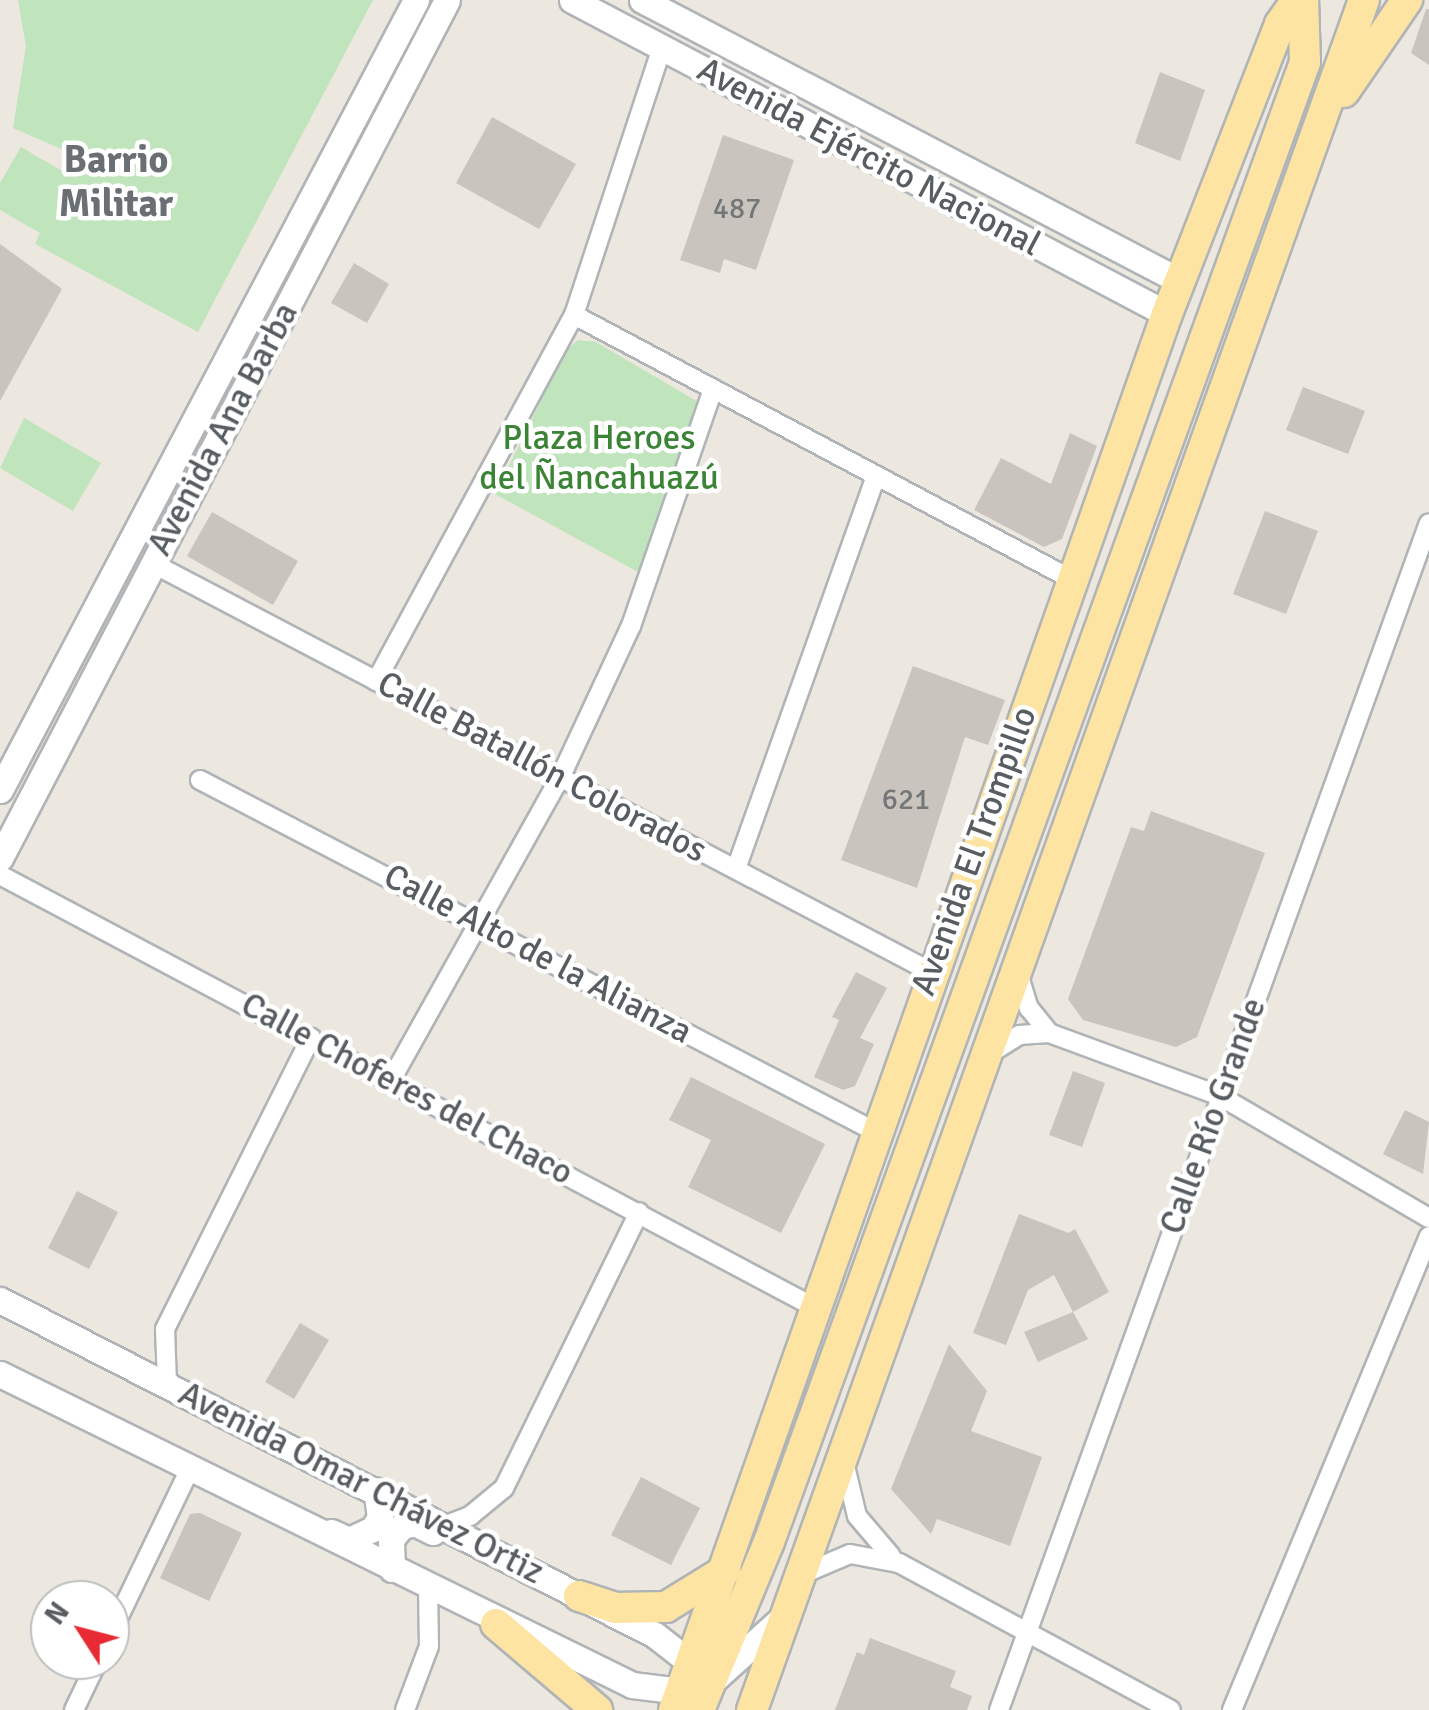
<!DOCTYPE html>
<html>
<head>
<meta charset="utf-8">
<style>
  body { margin:0 }
  #map { position:relative; width:1429px; height:1710px; overflow:hidden; background:#ece7df; font-family:Signika,sans-serif }
  div>[style] { position:absolute }
  .green>* { inset:0; background:#c0e4bb }
  .building>* { inset:0; background:#c9c4be }
  .roads { filter:drop-shadow(2px 0 #b0b4b7) drop-shadow(-2px 0 #b0b4b7) drop-shadow(0 2px #b0b4b7) drop-shadow(0 -2px #b0b4b7) }
  .street>* { height:18px; margin:-9px; padding:0 9px; transform-origin:9px; border-radius:9px; background:#fff }
  .secondary>* { height:25px; margin:-12.5px; padding:0 12.5px; transform-origin:12.5px; border-radius:12.5px; background:#fff }
  .primary>* { height:30px; margin:-15px; padding:0 15px; transform-origin:15px; border-radius:15px; background:#fee4a2 }
  span { translate:-50% -50%; white-space:nowrap; text-align:center; line-height:1.15; -webkit-text-stroke:9px #fff; paint-order:stroke }
  .number-label { font-size:30px; color:#747778 }
  .number-label span { -webkit-text-stroke-width:0 }
  .street-label { font-size:35px; color:#585d61 }
  .park-label { font-size:35px; color:#3b8335 }
  .neighbourhood-label { font-size:38px; color:#696f73; font-weight:700 }
  .north { position:absolute; left:30px; top:1580px; width:100px; height:100px; box-sizing:border-box; background:#fff; border:2px solid #bcbec0; border-radius:50%; rotate:306deg; font-size:28px; font-weight:700; line-height:40px; text-align:center; color:#585d61 }
  .north::after { content:''; display:block; margin:auto; width:35px; height:45px; background:#e72a33; clip-path:polygon(50% 0,100% 100%,50% 72%,0 100%) }
</style>
</head>
<body>
<div id="map">
  <div class="green">
    <i style="clip-path:polygon(18px 0,373px 0,198px 332px,35px 244px,40px 233px,0 210px,0 183px,21px 147px,69px 175px,80px 157px,13px 128px,26px 46px)"></i>
    <i style="clip-path:polygon(578px 340px,596px 342px,698px 402px,638px 572px,495px 494px,565px 352px)"></i>
    <i style="clip-path:polygon(24px 418px,101px 463px,73px 511px,0 468px)"></i>
  </div>
  <div class="building">
    <i style="clip-path:polygon(1426px 9px,1429px 9px,1429px 65px,1411px 53px)"></i>
    <i style="clip-path:polygon(1160px 72px,1205px 90px,1180px 161px,1135px 143px)"></i>
    <i style="clip-path:polygon(492px 117px,576px 164px,539px 229px,456px 183px)"></i>
    <i style="clip-path:polygon(723px 135px,794px 160px,756px 270px,724px 259px,720px 273px,680px 260px)"></i>
    <i style="clip-path:polygon(0 244px,62px 289px,0 401px)"></i>
    <i style="clip-path:polygon(354px 263px,389px 284px,367px 323px,331px 303px)"></i>
    <i style="clip-path:polygon(1303px 387px,1365px 411px,1348px 454px,1286px 430px)"></i>
    <i style="clip-path:polygon(1070px 433px,1097px 446px,1062px 539px,1044px 547px,974px 510px,1001px 458px,1051px 484px)"></i>
    <i style="clip-path:polygon(1265px 511px,1318px 531px,1286px 614px,1233px 594px)"></i>
    <i style="clip-path:polygon(212px 512px,298px 561px,273px 605px,187px 556px)"></i>
    <i style="clip-path:polygon(913px 666px,1005px 700px,988px 745px,965px 737px,917px 888px,841px 860px)"></i>
    <i style="clip-path:polygon(1151px 811px,1265px 853px,1197px 1037px,1176px 1047px,1083px 1020px,1068px 999px,1131px 827px,1144px 831px)"></i>
    <i style="clip-path:polygon(856px 972px,887px 988px,860px 1038px,874px 1044px,855px 1086px,843px 1090px,814px 1077px,839px 1020px,832px 1017px)"></i>
    <i style="clip-path:polygon(1073px 1071px,1105px 1083px,1082px 1147px,1049px 1135px)"></i>
    <i style="clip-path:polygon(691px 1077px,825px 1144px,781px 1233px,688px 1187px,711px 1140px,669px 1120px)"></i>
    <i style="clip-path:polygon(1405px 1110px,1429px 1122px,1423px 1174px,1383px 1154px)"></i>
    <i style="clip-path:polygon(77px 1191px,118px 1212px,89px 1269px,48px 1248px)"></i>
    <i style="clip-path:polygon(1019px 1214px,1069px 1233px,1075px 1229px,1109px 1292px,1073px 1312px,1054px 1275px,1028px 1290px,1006px 1345px,973px 1333px)"></i>
    <i style="clip-path:polygon(1073px 1312px,1088px 1339px,1038px 1362px,1024px 1332px)"></i>
    <i style="clip-path:polygon(300px 1323px,329px 1340px,294px 1399px,265px 1382px)"></i>
    <i style="clip-path:polygon(949px 1344px,987px 1391px,971px 1431px,1042px 1457px,1010px 1546px,937px 1519px,931px 1534px,891px 1489px)"></i>
    <i style="clip-path:polygon(641px 1477px,700px 1508px,671px 1565px,611px 1535px)"></i>
    <i style="clip-path:polygon(200px 1513px,242px 1533px,209px 1601px,160px 1578px,190px 1514px)"></i>
    <i style="clip-path:polygon(870px 1638px,956px 1671px,950px 1687px,972px 1696px,967px 1710px,835px 1710px,857px 1652px,864px 1655px)"></i>
  </div>
  <div class="roads">
    <div class="street">
      <i style="left:574px;top:315px;width:563px;rotate:27.98deg"></i>
      <i style="left:152px;top:563px;width:880px;rotate:27.7deg"></i>
      <i style="left:376px;top:681px;width:416px;rotate:-61.6deg"></i>
      <i style="left:574px;top:315px;width:282px;rotate:-71.8deg"></i>
      <i style="left:200px;top:780px;width:760px;rotate:27.51deg"></i>
      <i style="left:736px;top:869px;width:418px;rotate:-70.4deg"></i>
      <i style="left:0;top:875px;width:919px;rotate:27.96deg"></i>
      <i style="left:1018px;top:973px;width:37px;rotate:73deg"></i>
      <i style="left:1029px;top:1008px;width:32px;rotate:51deg"></i>
      <i style="left:989px;top:1054px;width:36px;rotate:-32deg"></i>
      <i style="left:1019px;top:1035px;width:30px;rotate:-4deg"></i>
      <i style="left:1049px;top:1033px;width:182px;rotate:20.2deg"></i>
      <i style="left:1220px;top:1096px;width:242px;rotate:30.3deg"></i>
      <i style="left:391px;top:1080px;width:346px;rotate:-60.8deg"></i>
      <i style="left:560px;top:778px;width:168px;rotate:-65deg"></i>
      <i style="left:631px;top:626px;width:251px;rotate:-70.9deg"></i>
      <i style="left:167px;top:1383px;width:54px;rotate:-92.1deg"></i>
      <i style="left:165px;top:1329px;width:326px;rotate:-63.4deg"></i>
      <i style="left:845px;top:1466px;width:51px;rotate:76.5deg"></i>
      <i style="left:857px;top:1516px;width:52px;rotate:49.6deg"></i>
      <i style="left:444px;top:1526px;width:28px;rotate:-21deg"></i>
      <i style="left:470px;top:1516px;width:44px;rotate:-39.5deg"></i>
      <i style="left:504px;top:1488px;width:307px;rotate:-63.9deg"></i>
      <i style="left:803px;top:1574px;width:51px;rotate:-23.1deg"></i>
      <i style="left:850px;top:1554px;width:50px;rotate:10.4deg"></i>
      <i style="left:899px;top:1563px;width:309px;rotate:28.4deg"></i>
      <i style="left:110px;top:1635px;width:184px;rotate:-64.3deg"></i>
      <i style="left:74px;top:1710px;width:55px;rotate:-64.4deg"></i>
      <i style="left:405px;top:1710px;width:68px;rotate:-69.4deg"></i>
      <i style="left:429px;top:1646px;width:57px;rotate:-91deg"></i>
      <i style="left:999px;top:1710px;width:1262px;rotate:-70.09deg"></i>
      <i style="left:1232px;top:1710px;width:513px;rotate:-67.43deg"></i>
    </div>
    <div class="secondary">
      <i style="left:572px;top:0;width:673px;rotate:27.82deg"></i>
      <i style="left:642px;top:0;width:607px;rotate:27.58deg"></i>
      <i style="left:0;top:790px;width:893px;rotate:-62.23deg"></i>
      <i style="left:0;top:858px;width:967px;rotate:-62.48deg"></i>
      <i style="left:0;top:1300px;width:736px;rotate:27.09deg"></i>
      <i style="left:655px;top:1635px;width:58px;rotate:38deg"></i>
      <i style="left:0;top:1374px;width:704px;rotate:26.2deg"></i>
      <i style="left:632px;top:1685px;width:49px;rotate:7deg"></i>
      <i style="left:681px;top:1691px;width:29px;rotate:-14deg"></i>
      <i style="left:709px;top:1684px;width:96px;rotate:-42deg"></i>
      <i style="left:331px;top:1532px;width:20px;rotate:24deg"></i>
      <i style="left:349px;top:1540px;width:26px;rotate:-25deg"></i>
      <i style="left:373px;top:1529px;width:14px;rotate:-60deg"></i>
      <i style="left:380px;top:1517px;width:27px;rotate:-98deg"></i>
      <i style="left:392px;top:1569px;width:30px;rotate:-92deg"></i>
      <i style="left:391px;top:1539px;width:17px;rotate:-50deg"></i>
      <i style="left:402px;top:1526px;width:13px;rotate:-13deg"></i>
      <i style="left:415px;top:1523px;width:20px;rotate:27deg"></i>
    </div>
    <div class="primary">
      <i style="left:1344px;top:92px;width:112px;rotate:-55.6deg"></i>
      <i style="left:579px;top:1596px;width:38px;rotate:18deg"></i>
      <i style="left:615px;top:1608px;width:51px;rotate:-1.1deg"></i>
      <i style="left:666px;top:1607px;width:70px;rotate:-31.7deg"></i>
      <i style="left:496px;top:1624px;width:133px;rotate:40.4deg"></i>
      <i style="left:674px;top:1710px;width:1480px;rotate:-70.55deg"></i>
      <i style="left:1167px;top:314px;width:311px;rotate:-68.7deg"></i>
      <i style="left:1280px;top:24px;width:29px;rotate:-55deg"></i>
      <i style="left:699px;top:1710px;width:182px;rotate:-67.4deg"></i>
      <i style="left:769px;top:1542px;width:1574px;rotate:-70.09deg"></i>
      <i style="left:1305px;top:62px;width:62px;rotate:-91.8deg"></i>
      <i style="left:752px;top:1710px;width:1816px;rotate:-70.31deg"></i>
    </div>
  </div>
  <div class="number-label">
    <span style="left:737px;top:209px">487</span>
    <span style="left:906px;top:800px">621</span>
  </div>
  <div class="street-label">
    <span style="left:869px;top:157px;rotate:28deg">Avenida Ejército Nacional</span>
    <span style="left:223px;top:429px;rotate:-62deg">Avenida Ana Barba</span>
    <span style="left:542px;top:767px;rotate:28deg">Calle Batallón Colorados</span>
    <span style="left:974px;top:851px;rotate:-70deg">Avenida El Trompillo</span>
    <span style="left:538px;top:954px;rotate:28deg">Calle Alto de la Alianza</span>
    <span style="left:407px;top:1089px;rotate:28deg">Calle Choferes del Chaco</span>
    <span style="left:1213px;top:1116px;rotate:-70deg">Calle Río Grande</span>
    <span style="left:361px;top:1483px;rotate:27deg">Avenida Omar Chávez Ortiz</span>
  </div>
  <div class="park-label">
    <span style="left:599px;top:458px">Plaza Heroes<br>del Ñancahuazú</span>
  </div>
  <div class="neighbourhood-label">
    <span style="left:116px;top:182px">Barrio<br>Militar</span>
  </div>
  <div class="north">N</div>
</div>
</body>
</html>
